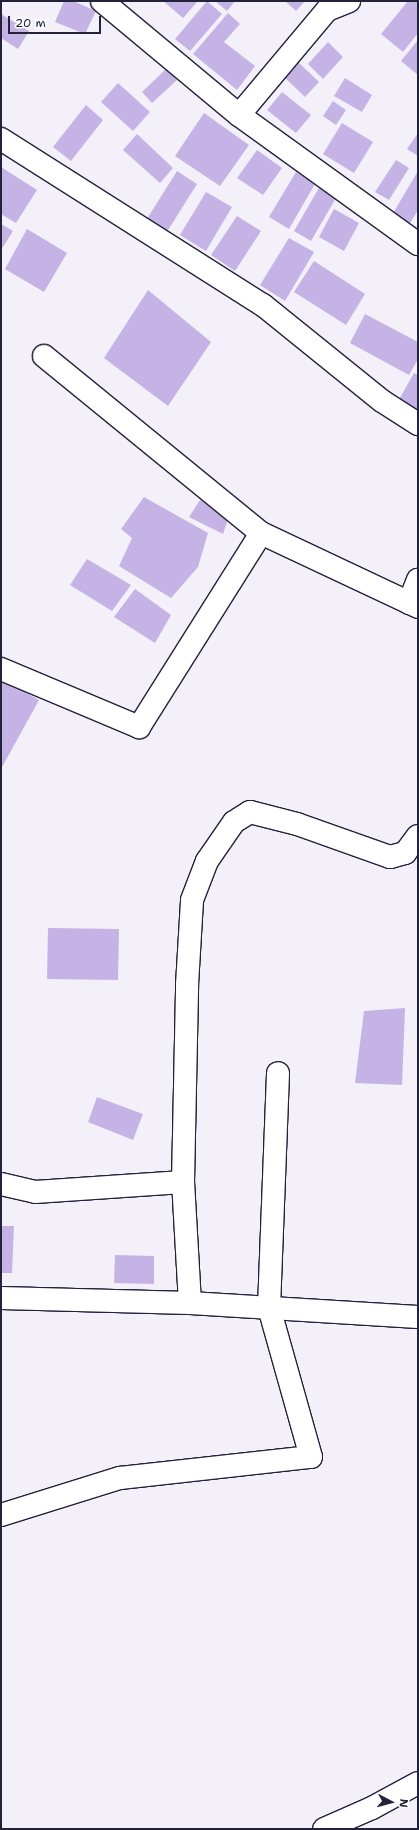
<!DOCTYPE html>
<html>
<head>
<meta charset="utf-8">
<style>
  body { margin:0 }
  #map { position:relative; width:419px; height:1830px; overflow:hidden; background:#f3f0fa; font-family:"Shantell Sans",sans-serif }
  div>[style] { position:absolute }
  .building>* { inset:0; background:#c4b3e4 }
  .roads { filter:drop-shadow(1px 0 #22223b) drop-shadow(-1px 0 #22223b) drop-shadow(0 1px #22223b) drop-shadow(0 -1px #22223b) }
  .street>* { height:22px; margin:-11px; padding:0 11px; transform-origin:11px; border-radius:11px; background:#fff }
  span { translate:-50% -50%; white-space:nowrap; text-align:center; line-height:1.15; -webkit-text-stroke:3.5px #fff; paint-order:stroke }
  .frame { position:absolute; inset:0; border:2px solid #22223b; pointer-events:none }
  .north { position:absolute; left:371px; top:1782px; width:40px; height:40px; -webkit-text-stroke:3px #fff; paint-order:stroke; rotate:96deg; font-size:11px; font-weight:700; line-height:16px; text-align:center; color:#22223b }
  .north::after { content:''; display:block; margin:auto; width:14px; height:18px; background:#22223b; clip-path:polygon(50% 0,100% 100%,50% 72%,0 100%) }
  .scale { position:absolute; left:8px; top:16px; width:93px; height:18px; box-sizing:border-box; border:2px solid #22223b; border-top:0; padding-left:5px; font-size:12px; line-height:14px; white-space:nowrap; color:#22223b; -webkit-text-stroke:3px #fff; paint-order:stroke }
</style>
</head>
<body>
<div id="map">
  <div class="building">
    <i style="clip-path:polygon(64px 1px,73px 1px,96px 11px,85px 34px,55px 22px)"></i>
    <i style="clip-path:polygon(163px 1px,198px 1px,183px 18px)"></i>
    <i style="clip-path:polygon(207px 1px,222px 14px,190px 51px,175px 39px)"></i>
    <i style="clip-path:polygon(215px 1px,235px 1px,227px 11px)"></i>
    <i style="clip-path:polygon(285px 1px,305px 1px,296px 11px)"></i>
    <i style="clip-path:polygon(408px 1px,418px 1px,418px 33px,403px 52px,381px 34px)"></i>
    <i style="clip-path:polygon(228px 13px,240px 24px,224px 42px,255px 66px,237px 90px,193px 54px)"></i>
    <i style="clip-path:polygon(1px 14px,29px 31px,18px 49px,1px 38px)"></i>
    <i style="clip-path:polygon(418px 40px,418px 75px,401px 61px)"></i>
    <i style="clip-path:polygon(328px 42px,343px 57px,323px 79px,308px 64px)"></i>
    <i style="clip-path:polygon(294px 58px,319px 82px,305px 97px,280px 73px)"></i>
    <i style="clip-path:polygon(166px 69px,177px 80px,152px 103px,142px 92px)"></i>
    <i style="clip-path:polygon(345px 78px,372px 95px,362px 112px,334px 96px)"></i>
    <i style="clip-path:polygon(118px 83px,150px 112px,133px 131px,101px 102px)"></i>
    <i style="clip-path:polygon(282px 92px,311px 115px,296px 133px,267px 110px)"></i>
    <i style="clip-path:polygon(333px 101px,346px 110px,336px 125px,323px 116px)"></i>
    <i style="clip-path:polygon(86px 105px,103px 120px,71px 161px,53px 147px)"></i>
    <i style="clip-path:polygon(204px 113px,249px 145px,220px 186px,175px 156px)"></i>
    <i style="clip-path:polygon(342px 123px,373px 142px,354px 173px,323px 154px)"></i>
    <i style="clip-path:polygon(418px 133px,418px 156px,407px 149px)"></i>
    <i style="clip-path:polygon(137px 134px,173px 168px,160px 183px,123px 150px)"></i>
    <i style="clip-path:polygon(257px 150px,282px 168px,263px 195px,237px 178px)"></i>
    <i style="clip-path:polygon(396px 160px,409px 168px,389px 200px,375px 192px)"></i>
    <i style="clip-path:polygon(1px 167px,37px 190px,16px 223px,1px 214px)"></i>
    <i style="clip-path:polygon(177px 171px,197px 184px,165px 235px,145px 222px)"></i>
    <i style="clip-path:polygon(418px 171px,418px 210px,409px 225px,392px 215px)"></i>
    <i style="clip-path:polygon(296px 172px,315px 184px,289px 229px,269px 217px)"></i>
    <i style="clip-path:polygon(319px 188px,336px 198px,311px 241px,294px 231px)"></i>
    <i style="clip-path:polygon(206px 192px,232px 207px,206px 251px,180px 235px)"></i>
    <i style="clip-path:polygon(334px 209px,359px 223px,344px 251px,319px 237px)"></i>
    <i style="clip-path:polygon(237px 216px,261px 231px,235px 271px,211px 255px)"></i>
    <i style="clip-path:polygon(1px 224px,13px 231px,1px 250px)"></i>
    <i style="clip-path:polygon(27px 229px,67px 253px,44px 292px,5px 269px)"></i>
    <i style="clip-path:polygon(289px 238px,314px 252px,285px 301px,260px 285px)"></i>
    <i style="clip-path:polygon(314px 261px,365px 294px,346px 325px,294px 292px)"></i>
    <i style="clip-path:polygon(148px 290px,211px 342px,168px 406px,104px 358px)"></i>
    <i style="clip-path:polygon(365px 314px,418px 342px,418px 359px,409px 375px,350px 343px)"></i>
    <i style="clip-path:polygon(414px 373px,418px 375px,418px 415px,397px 403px)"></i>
    <i style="clip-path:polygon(144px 497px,208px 533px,198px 567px,171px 598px,119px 566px,132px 538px,121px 529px)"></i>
    <i style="clip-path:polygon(200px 500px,229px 516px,223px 534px,189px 517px)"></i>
    <i style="clip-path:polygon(87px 559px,131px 585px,112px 611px,70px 585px)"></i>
    <i style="clip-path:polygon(135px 589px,171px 615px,155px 643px,114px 617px)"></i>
    <i style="clip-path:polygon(2px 679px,39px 700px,1px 769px,1px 681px)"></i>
    <i style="clip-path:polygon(48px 928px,119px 929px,118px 980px,47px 979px)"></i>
    <i style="clip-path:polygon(405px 1008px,402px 1085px,355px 1083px,364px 1011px)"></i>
    <i style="clip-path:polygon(97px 1097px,143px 1114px,133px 1140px,88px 1122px)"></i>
    <i style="clip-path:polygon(1px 1226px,14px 1226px,12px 1273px,1px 1273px)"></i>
    <i style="clip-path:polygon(115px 1255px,154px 1256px,154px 1284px,114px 1283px)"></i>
  </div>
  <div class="roads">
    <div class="street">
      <i style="left:102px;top:1px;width:178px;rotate:39.8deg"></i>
      <i style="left:239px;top:115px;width:221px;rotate:35.8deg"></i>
      <i style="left:239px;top:115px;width:137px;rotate:-50deg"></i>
      <i style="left:327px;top:10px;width:24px;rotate:-22deg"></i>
      <i style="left:1px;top:139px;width:310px;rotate:32.4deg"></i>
      <i style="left:263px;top:305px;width:153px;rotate:38.9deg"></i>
      <i style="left:382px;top:401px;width:43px;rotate:32.6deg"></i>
      <i style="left:44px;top:356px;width:280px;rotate:39.2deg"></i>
      <i style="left:261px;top:533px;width:174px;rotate:25.2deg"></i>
      <i style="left:409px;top:603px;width:25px;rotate:-69deg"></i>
      <i style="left:1px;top:669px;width:150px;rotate:22.8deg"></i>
      <i style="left:139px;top:727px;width:229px;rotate:-57.8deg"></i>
      <i style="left:1px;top:1184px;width:35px;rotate:13deg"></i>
      <i style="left:35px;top:1192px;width:148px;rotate:-3.9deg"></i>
      <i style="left:1px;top:1298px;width:189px;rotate:1.5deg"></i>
      <i style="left:190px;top:1303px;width:228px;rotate:3.5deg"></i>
      <i style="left:190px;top:1303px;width:121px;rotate:-93.3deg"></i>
      <i style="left:183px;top:1182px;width:197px;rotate:-88.8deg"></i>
      <i style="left:187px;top:985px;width:85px;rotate:-86.6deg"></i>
      <i style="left:192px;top:900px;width:42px;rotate:-69deg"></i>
      <i style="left:207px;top:861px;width:47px;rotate:-55.3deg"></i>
      <i style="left:234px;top:822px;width:19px;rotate:-32deg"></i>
      <i style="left:250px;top:812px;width:49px;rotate:14.3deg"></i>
      <i style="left:297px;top:824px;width:99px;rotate:19.5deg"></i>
      <i style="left:390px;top:857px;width:16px;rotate:-15deg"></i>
      <i style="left:405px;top:853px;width:21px;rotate:-53deg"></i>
      <i style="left:1px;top:1515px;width:125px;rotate:-17.3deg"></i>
      <i style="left:120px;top:1478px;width:192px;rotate:-6.3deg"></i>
      <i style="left:311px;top:1457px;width:155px;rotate:-105.7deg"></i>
      <i style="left:269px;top:1308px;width:235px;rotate:-87.8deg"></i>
      <i style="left:324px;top:1829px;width:52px;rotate:-23.6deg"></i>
      <i style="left:372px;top:1808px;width:52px;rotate:-28.5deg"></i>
    </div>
  </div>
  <div class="frame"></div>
  <div class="north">N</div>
  <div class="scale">20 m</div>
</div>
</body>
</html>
